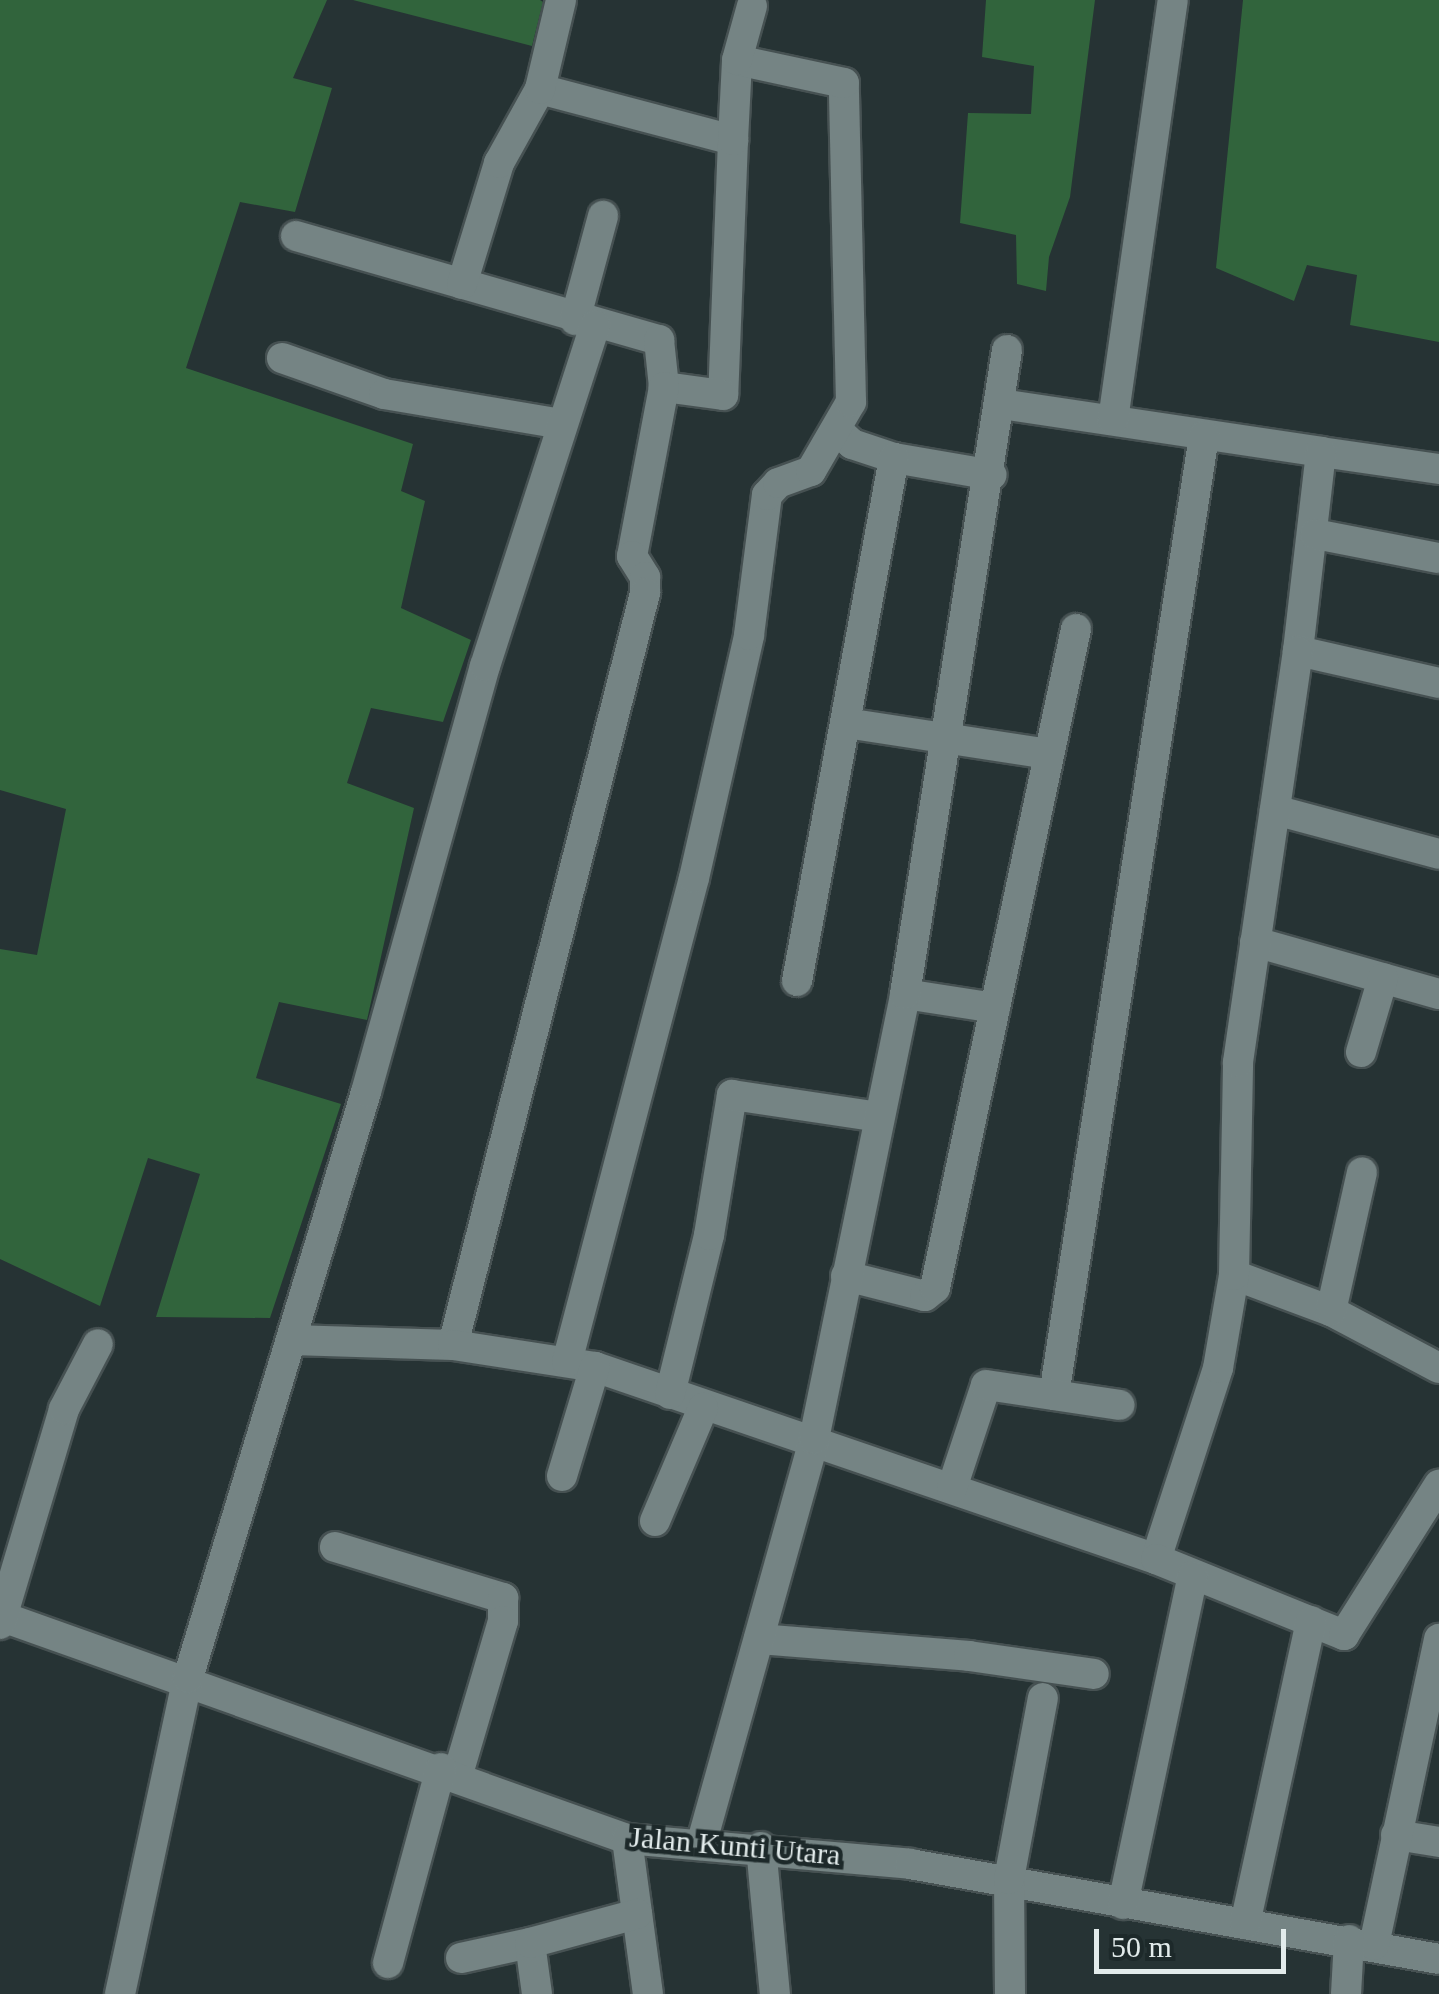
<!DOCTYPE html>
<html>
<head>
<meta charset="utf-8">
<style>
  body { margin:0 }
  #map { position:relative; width:1439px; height:1994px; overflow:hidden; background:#263334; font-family:"Times New Roman",serif }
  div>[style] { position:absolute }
  .green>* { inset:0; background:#31643c }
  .roads { filter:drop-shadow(2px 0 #465152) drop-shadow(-2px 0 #465152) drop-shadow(0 2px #465152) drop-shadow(0 -2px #465152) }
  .street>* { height:30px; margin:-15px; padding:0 15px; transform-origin:15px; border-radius:15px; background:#758484 }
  span { translate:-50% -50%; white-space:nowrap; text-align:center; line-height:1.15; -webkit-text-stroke:9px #1d292a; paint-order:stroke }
  .street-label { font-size:30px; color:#e2ebeb }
  .scale { position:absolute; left:1094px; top:1929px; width:192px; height:45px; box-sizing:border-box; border:5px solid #e2ebeb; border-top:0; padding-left:12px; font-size:30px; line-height:35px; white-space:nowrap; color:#e2ebeb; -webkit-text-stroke:8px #1d292a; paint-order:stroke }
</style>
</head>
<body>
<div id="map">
  <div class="green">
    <i style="clip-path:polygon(0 0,327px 0,293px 78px,332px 88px,295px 212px,240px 202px,186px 368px,413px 444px,401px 491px,425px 501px,401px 608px,471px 640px,443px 722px,371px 708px,347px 783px,414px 808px,367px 1020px,279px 1002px,256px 1078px,341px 1104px,270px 1318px,156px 1317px,200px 1174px,148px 1158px,100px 1306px,0 1259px,0 949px,37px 955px,66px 809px,0 790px)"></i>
    <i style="clip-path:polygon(353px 0,540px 0,543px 2px,532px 46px)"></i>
    <i style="clip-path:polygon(986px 0,1095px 0,1070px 197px,1049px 257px,1046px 291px,1017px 284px,1016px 235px,960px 223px,968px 113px,1031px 114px,1034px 66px,982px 57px)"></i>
    <i style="clip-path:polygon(1243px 0,1439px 0,1439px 342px,1350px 325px,1357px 275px,1307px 265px,1294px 301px,1216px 268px)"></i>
  </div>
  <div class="roads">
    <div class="street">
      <i style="left:540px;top:89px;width:200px;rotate:14.8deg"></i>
      <i style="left:733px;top:140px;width:255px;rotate:92.2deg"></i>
      <i style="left:723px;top:395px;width:60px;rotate:-172.3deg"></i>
      <i style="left:733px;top:140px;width:80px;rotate:-87.1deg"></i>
      <i style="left:296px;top:236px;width:378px;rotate:16deg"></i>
      <i style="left:659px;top:340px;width:47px;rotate:83.9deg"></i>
      <i style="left:664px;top:387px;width:172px;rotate:100.7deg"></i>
      <i style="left:632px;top:556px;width:25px;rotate:58deg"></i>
      <i style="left:645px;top:577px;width:16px;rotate:90deg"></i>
      <i style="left:645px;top:593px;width:776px;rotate:104.32deg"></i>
      <i style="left:462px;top:284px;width:127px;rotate:-73deg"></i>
      <i style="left:499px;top:163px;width:85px;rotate:-61deg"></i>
      <i style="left:540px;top:89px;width:91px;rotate:-76.7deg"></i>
      <i style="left:575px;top:320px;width:108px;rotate:-74.9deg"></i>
      <i style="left:282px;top:358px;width:108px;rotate:19.4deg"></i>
      <i style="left:384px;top:394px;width:180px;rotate:9.6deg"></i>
      <i style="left:1001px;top:404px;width:324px;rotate:8.5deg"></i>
      <i style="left:1113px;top:420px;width:424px;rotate:-81.9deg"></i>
      <i style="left:836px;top:429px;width:22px;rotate:43deg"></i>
      <i style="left:852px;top:444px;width:44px;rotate:18.4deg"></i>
      <i style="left:894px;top:458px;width:99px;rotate:9.8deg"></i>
      <i style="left:1439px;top:469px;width:119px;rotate:-171.8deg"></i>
      <i style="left:1321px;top:452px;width:200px;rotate:96.6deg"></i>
      <i style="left:1298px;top:651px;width:145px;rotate:12.8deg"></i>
      <i style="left:1315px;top:534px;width:126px;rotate:11deg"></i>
      <i style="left:846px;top:723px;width:204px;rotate:8.7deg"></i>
      <i style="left:1275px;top:810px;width:170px;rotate:15deg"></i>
      <i style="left:1255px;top:942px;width:191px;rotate:15.8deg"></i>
      <i style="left:797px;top:981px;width:532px;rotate:-79.49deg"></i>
      <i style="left:905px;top:994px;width:91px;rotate:8.8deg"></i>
      <i style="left:1361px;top:1052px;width:77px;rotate:-73.4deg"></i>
      <i style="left:1234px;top:1275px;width:103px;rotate:20.4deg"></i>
      <i style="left:1331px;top:1311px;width:122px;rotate:27.8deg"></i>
      <i style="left:846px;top:1276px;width:81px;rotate:14.2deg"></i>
      <i style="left:925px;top:1296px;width:13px;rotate:-39deg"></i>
      <i style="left:935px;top:1288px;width:674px;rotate:-77.92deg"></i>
      <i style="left:1331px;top:1311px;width:142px;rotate:-77.4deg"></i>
      <i style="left:292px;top:1340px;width:161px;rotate:1.8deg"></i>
      <i style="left:453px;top:1345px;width:144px;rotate:8.8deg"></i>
      <i style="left:595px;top:1367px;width:593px;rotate:18.89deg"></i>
      <i style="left:1156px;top:1559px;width:201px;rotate:-72deg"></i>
      <i style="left:1218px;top:1368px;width:94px;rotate:-80.2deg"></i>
      <i style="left:1234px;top:1275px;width:213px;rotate:-88.9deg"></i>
      <i style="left:1238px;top:1062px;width:415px;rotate:-81.7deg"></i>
      <i style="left:567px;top:1362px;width:500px;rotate:-75.3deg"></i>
      <i style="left:694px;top:878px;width:249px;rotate:-77.2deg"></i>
      <i style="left:749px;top:635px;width:141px;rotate:-82.7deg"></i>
      <i style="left:767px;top:495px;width:16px;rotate:-47deg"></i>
      <i style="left:778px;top:483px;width:35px;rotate:-20deg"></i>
      <i style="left:811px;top:471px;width:80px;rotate:-59.9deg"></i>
      <i style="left:851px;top:402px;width:319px;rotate:-91.3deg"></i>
      <i style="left:844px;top:83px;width:109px;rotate:-167.9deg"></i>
      <i style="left:737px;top:60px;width:56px;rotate:-74.5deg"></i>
      <i style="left:670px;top:1394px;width:164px;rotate:-76.2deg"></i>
      <i style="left:709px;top:1235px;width:142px;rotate:-80.7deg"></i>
      <i style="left:732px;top:1095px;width:149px;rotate:8.5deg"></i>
      <i style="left:1054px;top:1395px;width:971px;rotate:-81.11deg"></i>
      <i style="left:562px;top:1476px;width:114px;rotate:-73.2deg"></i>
      <i style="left:952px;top:1488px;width:108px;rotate:-71.7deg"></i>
      <i style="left:986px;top:1385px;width:135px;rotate:8.5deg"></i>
      <i style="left:655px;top:1521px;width:123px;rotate:-67deg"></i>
      <i style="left:335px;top:1547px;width:176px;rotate:16.9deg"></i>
      <i style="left:503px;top:1598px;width:23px;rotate:90deg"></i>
      <i style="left:503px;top:1621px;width:159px;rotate:106.4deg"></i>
      <i style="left:1156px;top:1559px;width:203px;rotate:22deg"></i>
      <i style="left:1344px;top:1635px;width:178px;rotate:-57.7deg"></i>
      <i style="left:0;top:1616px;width:665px;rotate:19.58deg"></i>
      <i style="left:627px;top:1839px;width:284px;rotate:5deg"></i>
      <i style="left:910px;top:1864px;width:537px;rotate:10.18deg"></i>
      <i style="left:0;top:1624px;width:224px;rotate:-73.4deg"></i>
      <i style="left:64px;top:1409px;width:73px;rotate:-62.4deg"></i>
      <i style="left:759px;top:1639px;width:211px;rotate:4.6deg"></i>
      <i style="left:969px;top:1656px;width:126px;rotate:8.2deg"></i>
      <i style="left:1396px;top:1835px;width:44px;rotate:9.2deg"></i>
      <i style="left:627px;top:1839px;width:156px;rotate:82.3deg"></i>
      <i style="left:701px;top:1845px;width:421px;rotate:-74.4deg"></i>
      <i style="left:814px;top:1439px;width:454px;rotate:-78.4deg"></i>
      <i style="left:905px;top:994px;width:652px;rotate:-81deg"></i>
      <i style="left:761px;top:1847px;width:148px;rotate:84.6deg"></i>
      <i style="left:1123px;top:1904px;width:335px;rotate:-78deg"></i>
      <i style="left:1245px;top:1924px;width:310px;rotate:-77.7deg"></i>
      <i style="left:1374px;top:1945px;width:313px;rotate:-78deg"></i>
      <i style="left:461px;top:1958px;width:71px;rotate:-12.3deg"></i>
      <i style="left:388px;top:1963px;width:202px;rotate:-74.8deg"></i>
      <i style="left:120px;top:1994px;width:323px;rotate:-77.9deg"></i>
      <i style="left:188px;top:1678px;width:612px;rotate:-73.1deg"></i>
      <i style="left:366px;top:1092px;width:442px;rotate:-74.4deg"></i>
      <i style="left:485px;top:666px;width:358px;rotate:-72.1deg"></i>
      <i style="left:537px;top:1994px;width:51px;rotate:-97.8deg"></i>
      <i style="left:530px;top:1943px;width:111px;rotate:-15.2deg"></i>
      <i style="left:1010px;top:1994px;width:115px;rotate:-90.5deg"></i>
      <i style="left:1009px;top:1879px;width:184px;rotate:-79.4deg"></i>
      <i style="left:1346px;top:1994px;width:54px;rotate:-86.8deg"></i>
    </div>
  </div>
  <div class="street-label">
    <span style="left:735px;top:1846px;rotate:5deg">Jalan Kunti Utara</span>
  </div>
  <div class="scale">50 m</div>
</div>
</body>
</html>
